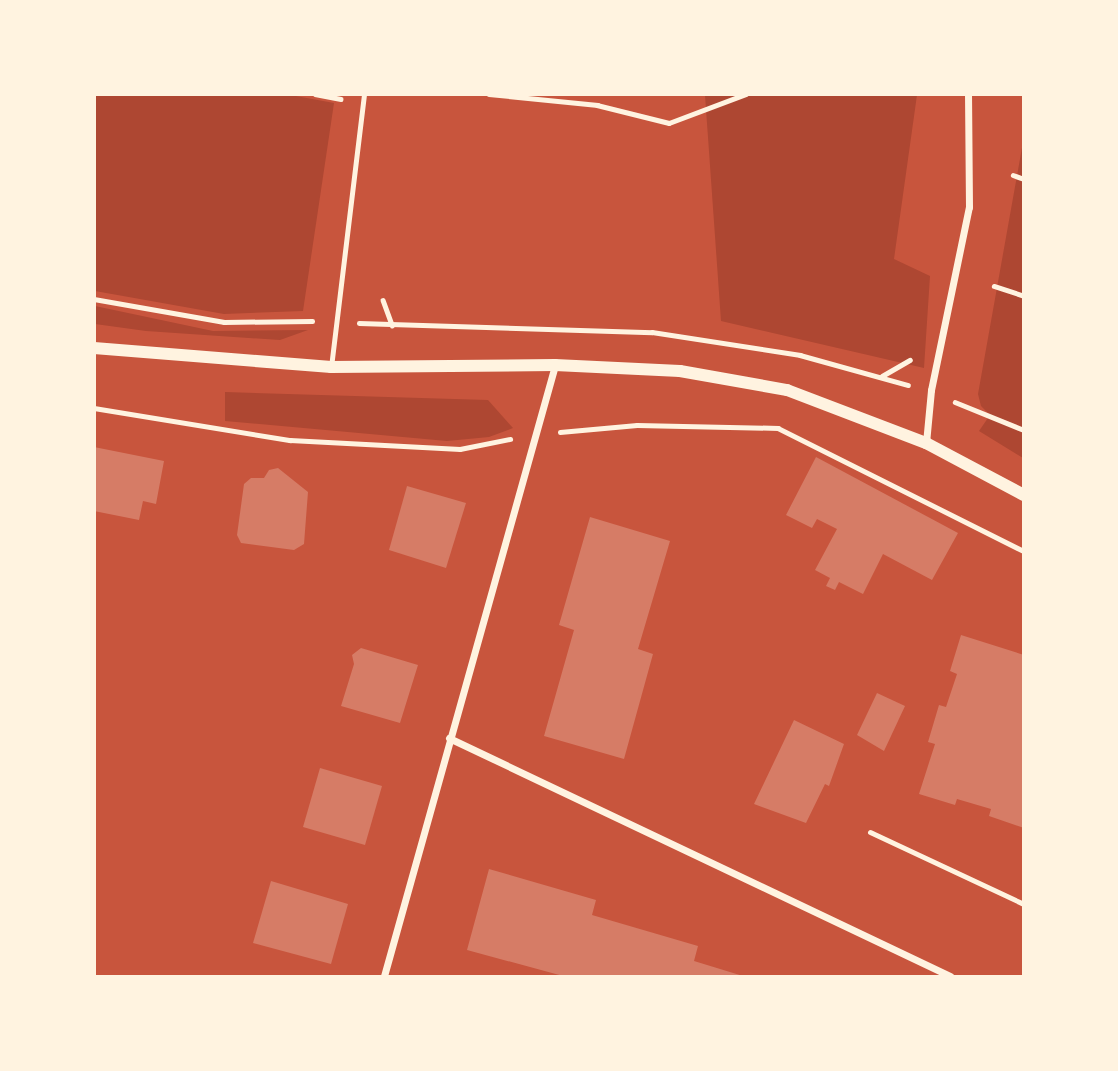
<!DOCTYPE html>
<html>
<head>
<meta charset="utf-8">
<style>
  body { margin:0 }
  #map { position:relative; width:1118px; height:1071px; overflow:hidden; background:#c8553d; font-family:"Noto Serif",serif }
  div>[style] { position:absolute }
  .green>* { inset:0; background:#ae4732 }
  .building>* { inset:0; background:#d67c66 }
  .path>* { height:4.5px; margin:-2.25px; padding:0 2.25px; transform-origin:2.25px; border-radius:2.25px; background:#fff3e0 }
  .service>* { height:5px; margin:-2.5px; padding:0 2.5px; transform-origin:2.5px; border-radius:2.5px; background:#fff3e0 }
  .minor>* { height:7px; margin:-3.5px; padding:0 3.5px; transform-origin:3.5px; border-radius:3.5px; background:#fff3e0 }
  .tertiary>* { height:12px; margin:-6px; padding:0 6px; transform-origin:6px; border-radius:6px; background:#fff3e0 }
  span { translate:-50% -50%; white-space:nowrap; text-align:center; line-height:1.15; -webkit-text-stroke:5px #fff3e0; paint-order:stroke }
  .frame { position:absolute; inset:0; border:96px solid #fff3e0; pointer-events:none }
</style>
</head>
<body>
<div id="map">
  <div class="green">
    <i style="clip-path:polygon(285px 94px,334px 103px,303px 311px,224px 314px,95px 291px,95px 95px)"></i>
    <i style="clip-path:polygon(705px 95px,917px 95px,894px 259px,930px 276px,924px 368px,721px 321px)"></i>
    <i style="clip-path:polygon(1023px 142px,1023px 458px,979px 431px,990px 415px,981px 406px,978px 394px)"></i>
    <i style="clip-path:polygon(95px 306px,213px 331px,308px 330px,280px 340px,146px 331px,95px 324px)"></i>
    <i style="clip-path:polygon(225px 392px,488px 400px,513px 428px,489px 437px,447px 441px,225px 421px)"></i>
  </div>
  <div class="building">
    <i style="clip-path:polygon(94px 447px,164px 461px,156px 504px,143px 501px,139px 520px,94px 511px)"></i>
    <i style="clip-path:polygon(816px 457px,958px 533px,932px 580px,883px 554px,863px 594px,839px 582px,835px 590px,826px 586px,830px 578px,815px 570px,837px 529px,817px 519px,812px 528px,786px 515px)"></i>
    <i style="clip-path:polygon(278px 468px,308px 492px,304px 544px,294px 550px,241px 543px,237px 535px,244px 484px,251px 478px,264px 478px,269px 470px)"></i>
    <i style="clip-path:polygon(407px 486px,466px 503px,446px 568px,389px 550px)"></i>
    <i style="clip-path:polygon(590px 517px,670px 541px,638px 649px,653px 654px,624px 759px,544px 736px,574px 630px,559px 625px)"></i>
    <i style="clip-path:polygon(961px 635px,1024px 655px,1024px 828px,989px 816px,991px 809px,957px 799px,955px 805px,919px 794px,935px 744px,928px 742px,939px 705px,946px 707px,957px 674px,950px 671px)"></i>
    <i style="clip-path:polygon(361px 648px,418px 665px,400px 723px,341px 706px,354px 664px,352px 655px)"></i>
    <i style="clip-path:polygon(877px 693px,905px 706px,884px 751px,857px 735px)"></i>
    <i style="clip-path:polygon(794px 720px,844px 744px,829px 786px,825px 784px,806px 823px,754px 804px)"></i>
    <i style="clip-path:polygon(320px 768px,382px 786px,365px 845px,303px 827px)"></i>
    <i style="clip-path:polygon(489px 869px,596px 900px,592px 915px,698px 946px,694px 961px,743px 976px,563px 976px,467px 950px)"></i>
    <i style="clip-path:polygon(271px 881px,348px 904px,331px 964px,253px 943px)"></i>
  </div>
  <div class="path">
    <i style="left:315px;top:94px;width:26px;rotate:11deg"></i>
    <i style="left:489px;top:94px;width:109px;rotate:5.8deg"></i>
    <i style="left:597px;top:105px;width:74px;rotate:14deg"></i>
    <i style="left:669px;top:123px;width:82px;rotate:-20.6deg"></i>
    <i style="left:1013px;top:175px;width:12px;rotate:20deg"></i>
    <i style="left:994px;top:286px;width:32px;rotate:18deg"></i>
    <i style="left:94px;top:299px;width:132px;rotate:10deg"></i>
    <i style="left:224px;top:322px;width:88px;rotate:-0.7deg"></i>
    <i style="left:383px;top:300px;width:27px;rotate:70deg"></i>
    <i style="left:359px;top:323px;width:293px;rotate:1.8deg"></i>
    <i style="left:652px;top:332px;width:150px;rotate:8.8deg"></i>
    <i style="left:800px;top:355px;width:112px;rotate:15.5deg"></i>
    <i style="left:882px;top:376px;width:32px;rotate:-30deg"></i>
    <i style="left:955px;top:402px;width:74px;rotate:22.1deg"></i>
    <i style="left:94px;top:408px;width:199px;rotate:9.3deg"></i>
    <i style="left:290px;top:440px;width:170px;rotate:3deg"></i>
    <i style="left:460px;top:449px;width:51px;rotate:-11.3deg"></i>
    <i style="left:560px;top:432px;width:77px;rotate:-5.2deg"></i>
    <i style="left:637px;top:425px;width:141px;rotate:1.2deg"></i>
    <i style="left:778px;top:428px;width:275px;rotate:26.6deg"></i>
  </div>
  <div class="service">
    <i style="left:331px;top:367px;width:275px;rotate:-83.1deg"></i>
    <i style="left:870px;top:832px;width:170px;rotate:25.1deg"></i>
  </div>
  <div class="minor">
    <i style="left:926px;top:443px;width:53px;rotate:-84.6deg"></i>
    <i style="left:931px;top:390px;width:187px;rotate:-78.3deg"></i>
    <i style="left:969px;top:207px;width:113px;rotate:-90.5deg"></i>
    <i style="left:449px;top:738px;width:555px;rotate:25.41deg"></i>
    <i style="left:384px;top:976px;width:634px;rotate:-74.36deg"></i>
  </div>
  <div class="tertiary">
    <i style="left:94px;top:348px;width:238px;rotate:4.6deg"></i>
    <i style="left:331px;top:367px;width:224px;rotate:-0.5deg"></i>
    <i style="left:555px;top:365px;width:125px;rotate:2.7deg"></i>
    <i style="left:680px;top:371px;width:109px;rotate:10.1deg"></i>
    <i style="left:787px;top:390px;width:149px;rotate:20.9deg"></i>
    <i style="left:926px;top:443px;width:111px;rotate:28deg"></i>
  </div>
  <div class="frame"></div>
</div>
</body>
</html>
